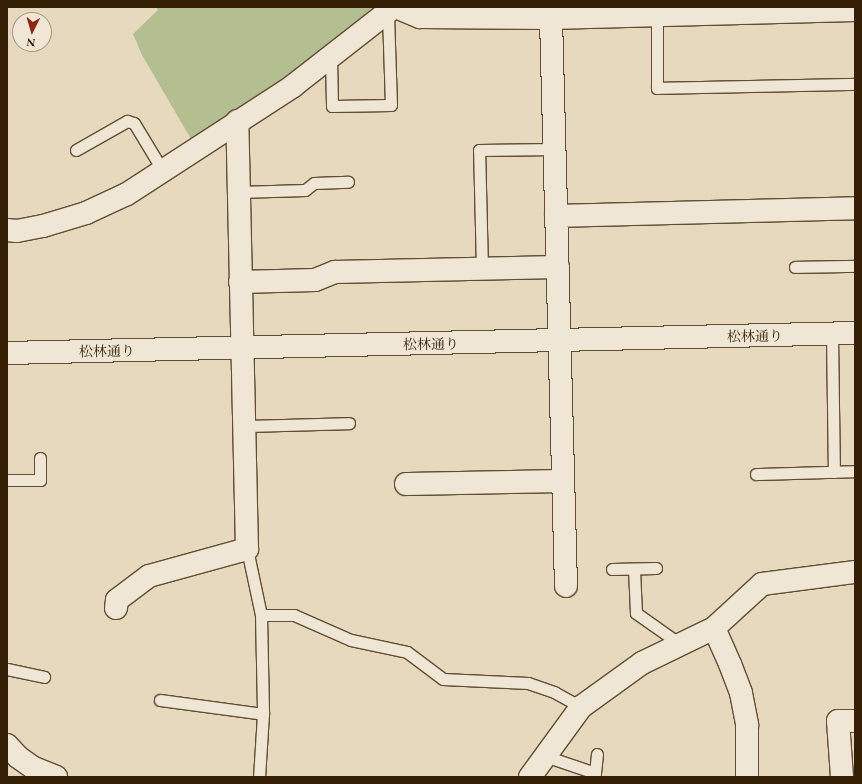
<!DOCTYPE html>
<html>
<head>
<meta charset="utf-8">
<style>
  body { margin:0 }
  #map { position:relative; width:862px; height:784px; overflow:hidden; background:#e6d9be; font-family:"EB Garamond","Noto Serif JP",serif }
  div>[style] { position:absolute }
  .green>* { inset:0; background:#b4bf91 }
  .roads { filter:drop-shadow(1px 0 #614e33) drop-shadow(-1px 0 #614e33) drop-shadow(0 1px #614e33) drop-shadow(0 -1px #614e33) }
  .lane>* { height:11px; margin:-5.5px; padding:0 5.5px; transform-origin:5.5px; border-radius:5.5px; background:#efe6d5 }
  .street>* { height:22px; margin:-11px; padding:0 11px; transform-origin:11px; border-radius:11px; background:#efe6d5 }
  .secondary>* { height:22px; margin:-11px; padding:0 11px; transform-origin:11px; border-radius:11px; background:#efe6d5 }
  span { translate:-50% -50%; white-space:nowrap; text-align:center; line-height:1.15; -webkit-text-stroke:3px #efe6d5; paint-order:stroke }
  .street-label { font-size:14px; color:#352005 }
  .frame { position:absolute; inset:0; border:8px solid #352005; pointer-events:none }
  .north { position:absolute; left:12px; top:12px; width:40px; height:40px; box-sizing:border-box; background:#efe6d5; border:1px solid #a59782; border-radius:50%; rotate:185deg; font-size:11px; font-weight:700; line-height:16px; text-align:center; color:#352005 }
  .north::after { content:''; display:block; margin:auto; width:14px; height:18px; background:#8f2418; clip-path:polygon(50% 0,100% 100%,50% 72%,0 100%) }
</style>
</head>
<body>
<div id="map">
  <div class="green">
    <i style="clip-path:polygon(156px 7px,372px 7px,372px 13px,310px 63px,191px 139px,142px 55px,133px 34px,158px 10px)"></i>
  </div>
  <div class="roads">
    <div class="lane">
      <i style="left:657px;top:15px;width:73px;rotate:90deg"></i>
      <i style="left:657px;top:88px;width:198px;rotate:-1.2deg"></i>
      <i style="left:331px;top:57px;width:49px;rotate:88.8deg"></i>
      <i style="left:332px;top:106px;width:59px;rotate:-1deg"></i>
      <i style="left:391px;top:105px;width:92px;rotate:-91.9deg"></i>
      <i style="left:76px;top:150px;width:59px;rotate:-29.6deg"></i>
      <i style="left:127px;top:121px;width:7px;rotate:16deg"></i>
      <i style="left:134px;top:123px;width:56px;rotate:58.9deg"></i>
      <i style="left:239px;top:192px;width:66px;rotate:-1.7deg"></i>
      <i style="left:305px;top:190px;width:11px;rotate:-38deg"></i>
      <i style="left:314px;top:183px;width:34px;rotate:-2deg"></i>
      <i style="left:795px;top:267px;width:60px;rotate:-1deg"></i>
      <i style="left:482px;top:269px;width:119px;rotate:-91.4deg"></i>
      <i style="left:479px;top:150px;width:76px;rotate:-0.8deg"></i>
      <i style="left:832px;top:334px;width:138px;rotate:89.2deg"></i>
      <i style="left:244px;top:426px;width:105px;rotate:-1.6deg"></i>
      <i style="left:756px;top:474px;width:99px;rotate:-1.7deg"></i>
      <i style="left:7px;top:480px;width:33px"></i>
      <i style="left:40px;top:480px;width:22px;rotate:-90deg"></i>
      <i style="left:247px;top:549px;width:67px;rotate:78deg"></i>
      <i style="left:261px;top:615px;width:99px;rotate:88.8deg"></i>
      <i style="left:263px;top:714px;width:63px;rotate:93.6deg"></i>
      <i style="left:612px;top:569px;width:44px;rotate:-1.3deg"></i>
      <i style="left:634px;top:569px;width:44px;rotate:87.4deg"></i>
      <i style="left:636px;top:613px;width:54px;rotate:35.2deg"></i>
      <i style="left:261px;top:615px;width:33px"></i>
      <i style="left:294px;top:615px;width:62px;rotate:23.7deg"></i>
      <i style="left:351px;top:640px;width:57px;rotate:12.1deg"></i>
      <i style="left:407px;top:652px;width:45px;rotate:36.9deg"></i>
      <i style="left:443px;top:679px;width:85px;rotate:2.7deg"></i>
      <i style="left:528px;top:683px;width:28px;rotate:19deg"></i>
      <i style="left:554px;top:692px;width:31px;rotate:29deg"></i>
      <i style="left:7px;top:669px;width:38px;rotate:12deg"></i>
      <i style="left:160px;top:700px;width:104px;rotate:7.7deg"></i>
      <i style="left:545px;top:756px;width:53px;rotate:18.8deg"></i>
      <i style="left:595px;top:773px;width:19px;rotate:-84deg"></i>
    </div>
    <div class="street">
      <i style="left:396px;top:7px;width:26px;rotate:23deg"></i>
      <i style="left:420px;top:17px;width:131px;rotate:0.4deg"></i>
      <i style="left:551px;top:18px;width:304px;rotate:-1.5deg"></i>
      <i style="left:551px;top:18px;width:568px;rotate:88.49deg"></i>
      <i style="left:556px;top:216px;width:299px;rotate:-1.5deg"></i>
      <i style="left:7px;top:230px;width:10px;rotate:6deg"></i>
      <i style="left:17px;top:231px;width:26px;rotate:-11deg"></i>
      <i style="left:43px;top:226px;width:45px;rotate:-16.8deg"></i>
      <i style="left:86px;top:213px;width:45px;rotate:-24.9deg"></i>
      <i style="left:127px;top:194px;width:198px;rotate:-33deg"></i>
      <i style="left:293px;top:86px;width:128px;rotate:-38deg"></i>
      <i style="left:240px;top:282px;width:75px;rotate:-1.5deg"></i>
      <i style="left:315px;top:280px;width:22px;rotate:-22deg"></i>
      <i style="left:335px;top:272px;width:223px;rotate:-1.3deg"></i>
      <i style="left:406px;top:484px;width:157px;rotate:-1.1deg"></i>
      <i style="left:116px;top:608px;width:8px;rotate:-83deg"></i>
      <i style="left:117px;top:600px;width:40px;rotate:-37deg"></i>
      <i style="left:149px;top:576px;width:102px;rotate:-15.4deg"></i>
      <i style="left:247px;top:549px;width:428px;rotate:-91.3deg"></i>
      <i style="left:714px;top:628px;width:39px;rotate:66deg"></i>
      <i style="left:730px;top:664px;width:31px;rotate:69deg"></i>
      <i style="left:741px;top:693px;width:33px;rotate:79deg"></i>
      <i style="left:747px;top:725px;width:52px;rotate:90deg"></i>
      <i style="left:7px;top:745px;width:16px;rotate:47deg"></i>
      <i style="left:18px;top:757px;width:19px;rotate:35deg"></i>
      <i style="left:34px;top:768px;width:24px;rotate:22deg"></i>
      <i style="left:530px;top:777px;width:87px;rotate:-53.9deg"></i>
      <i style="left:581px;top:707px;width:75px;rotate:-35.8deg"></i>
      <i style="left:642px;top:663px;width:80px;rotate:-25.9deg"></i>
      <i style="left:714px;top:628px;width:65px;rotate:-42.5deg"></i>
      <i style="left:762px;top:584px;width:94px;rotate:-7.4deg"></i>
      <i style="left:842px;top:777px;width:56px;rotate:-94.1deg"></i>
      <i style="left:838px;top:721px;width:17px"></i>
    </div>
    <div class="secondary">
      <i style="left:7px;top:353px;width:848px;rotate:-1.35deg"></i>
    </div>
  </div>
  <div class="street-label">
    <span style="left:755px;top:336px;rotate:-1deg">松林通り</span>
    <span style="left:431px;top:344px;rotate:-1deg">松林通り</span>
    <span style="left:107px;top:351px;rotate:-1deg">松林通り</span>
  </div>
  <div class="frame"></div>
  <div class="north">N</div>
</div>
</body>
</html>
